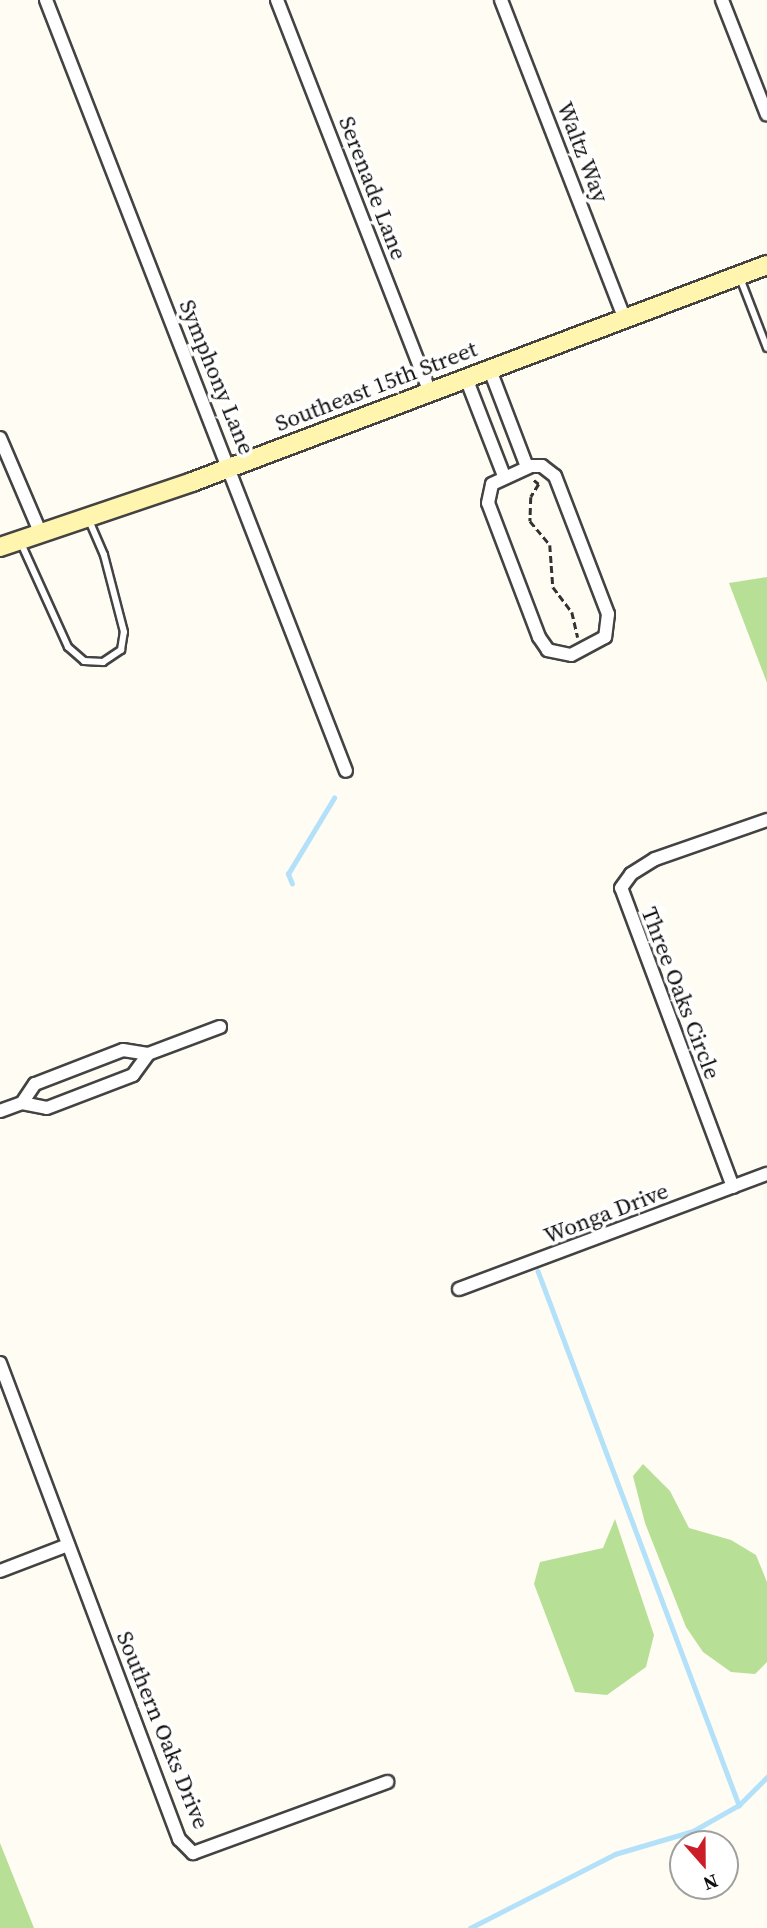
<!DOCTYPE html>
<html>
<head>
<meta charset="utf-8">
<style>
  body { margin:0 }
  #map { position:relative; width:767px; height:1928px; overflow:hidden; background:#fffcf3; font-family:"Source Serif 4",serif }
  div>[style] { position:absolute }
  .forest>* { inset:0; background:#b8df96 }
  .stream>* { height:4.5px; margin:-2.25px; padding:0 2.25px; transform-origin:2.25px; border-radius:2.25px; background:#b3e1fa }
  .path>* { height:2.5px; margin-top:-1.25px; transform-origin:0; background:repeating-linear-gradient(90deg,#323232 0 7px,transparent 0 10.5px) }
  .roads { filter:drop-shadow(2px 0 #434343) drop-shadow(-2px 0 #434343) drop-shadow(0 2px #434343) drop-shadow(0 -2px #434343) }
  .lane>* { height:6px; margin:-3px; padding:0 3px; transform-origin:3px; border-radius:3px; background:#fff }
  .street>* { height:12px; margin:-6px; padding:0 6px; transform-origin:6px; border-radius:6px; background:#fff }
  .secondary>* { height:18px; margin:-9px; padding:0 9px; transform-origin:9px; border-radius:9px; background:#fff5ae }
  span { translate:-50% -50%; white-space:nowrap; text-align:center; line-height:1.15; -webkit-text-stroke:7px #fff; paint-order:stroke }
  .street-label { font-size:23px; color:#101010 }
  .north { position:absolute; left:669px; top:1830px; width:70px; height:70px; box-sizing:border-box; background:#fff; border:2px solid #9f9f9f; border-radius:50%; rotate:159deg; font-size:19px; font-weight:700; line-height:28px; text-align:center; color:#101010 }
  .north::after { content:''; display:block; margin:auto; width:24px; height:32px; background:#cb1c27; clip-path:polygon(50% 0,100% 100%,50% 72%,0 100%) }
</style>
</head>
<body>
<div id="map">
  <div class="forest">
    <i style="clip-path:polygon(767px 577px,767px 683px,729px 583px)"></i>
    <i style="clip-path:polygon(643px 1464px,670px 1491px,689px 1528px,731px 1540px,756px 1555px,767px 1582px,767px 1662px,755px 1674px,731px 1672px,703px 1652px,686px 1627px,645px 1523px,633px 1476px)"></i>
    <i style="clip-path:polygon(615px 1519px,654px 1635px,646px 1667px,607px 1695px,575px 1692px,534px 1584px,540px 1562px,603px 1548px)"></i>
    <i style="clip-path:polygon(0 1843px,34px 1928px,0 1928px)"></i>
  </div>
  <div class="stream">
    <i style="left:292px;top:884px;width:11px;rotate:-112deg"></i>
    <i style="left:288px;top:874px;width:89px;rotate:-58.8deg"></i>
    <i style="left:538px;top:1271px;width:571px;rotate:69.37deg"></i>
    <i style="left:470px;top:1928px;width:163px;rotate:-27deg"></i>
    <i style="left:615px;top:1854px;width:81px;rotate:-16.4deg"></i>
    <i style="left:693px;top:1831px;width:53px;rotate:-29.5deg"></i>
    <i style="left:739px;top:1805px;width:40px;rotate:-45deg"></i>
  </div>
  <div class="path">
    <i style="left:534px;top:480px;width:6px;rotate:39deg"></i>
    <i style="left:539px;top:484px;width:15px;rotate:122deg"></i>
    <i style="left:531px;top:497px;width:24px;rotate:92deg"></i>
    <i style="left:530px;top:521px;width:31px;rotate:50deg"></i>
    <i style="left:550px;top:545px;width:42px;rotate:85.9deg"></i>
    <i style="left:553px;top:587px;width:31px;rotate:53deg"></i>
    <i style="left:572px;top:612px;width:26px;rotate:77deg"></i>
  </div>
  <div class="roads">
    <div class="lane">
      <i style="left:740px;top:278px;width:75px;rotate:68.9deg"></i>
      <i style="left:20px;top:541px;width:116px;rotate:65.6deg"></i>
      <i style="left:68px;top:647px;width:21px;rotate:41deg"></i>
      <i style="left:84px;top:661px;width:19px;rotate:3deg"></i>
      <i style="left:103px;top:662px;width:22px;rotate:-34deg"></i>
      <i style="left:121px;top:650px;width:18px;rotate:-81deg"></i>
      <i style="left:124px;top:632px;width:80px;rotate:-104.6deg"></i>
      <i style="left:104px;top:555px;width:40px;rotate:-113.4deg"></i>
    </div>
    <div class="street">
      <i style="left:46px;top:0;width:827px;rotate:68.74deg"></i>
      <i style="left:277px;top:0;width:421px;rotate:68.7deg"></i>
      <i style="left:501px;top:0;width:342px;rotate:68.8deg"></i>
      <i style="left:722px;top:0;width:123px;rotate:68.6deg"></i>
      <i style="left:490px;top:370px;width:104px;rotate:69.1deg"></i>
      <i style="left:466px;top:378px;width:105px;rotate:68.8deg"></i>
      <i style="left:0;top:438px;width:102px;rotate:66.9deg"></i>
      <i style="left:531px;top:466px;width:11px"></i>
      <i style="left:542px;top:466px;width:16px;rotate:38deg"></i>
      <i style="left:555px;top:476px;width:148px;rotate:69deg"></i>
      <i style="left:608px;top:614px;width:23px;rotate:97deg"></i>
      <i style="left:605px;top:637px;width:38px;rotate:152deg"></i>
      <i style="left:571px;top:655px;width:24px;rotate:-168deg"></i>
      <i style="left:548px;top:650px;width:16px;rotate:-125deg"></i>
      <i style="left:539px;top:637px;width:143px;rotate:-110.8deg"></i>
      <i style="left:488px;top:503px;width:19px;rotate:-78deg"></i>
      <i style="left:492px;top:484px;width:43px;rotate:-24.8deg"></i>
      <i style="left:22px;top:1103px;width:25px;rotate:11deg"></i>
      <i style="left:47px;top:1108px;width:92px;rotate:-21deg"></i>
      <i style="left:133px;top:1075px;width:26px;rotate:-54deg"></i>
      <i style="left:0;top:1111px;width:23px;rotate:-20deg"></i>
      <i style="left:22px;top:1103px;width:23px;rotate:-56deg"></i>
      <i style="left:35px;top:1084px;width:94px;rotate:-21.1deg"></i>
      <i style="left:123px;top:1050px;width:25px;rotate:9deg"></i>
      <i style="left:148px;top:1054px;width:77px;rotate:-20.6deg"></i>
      <i style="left:733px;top:1187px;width:319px;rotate:-110.5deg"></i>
      <i style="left:621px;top:888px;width:17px;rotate:-54deg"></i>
      <i style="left:631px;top:874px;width:28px;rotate:-32deg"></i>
      <i style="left:655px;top:859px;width:119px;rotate:-19.2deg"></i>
      <i style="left:459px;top:1289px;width:329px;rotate:-20.5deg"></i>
      <i style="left:0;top:1363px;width:509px;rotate:69.39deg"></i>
      <i style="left:179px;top:1839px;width:20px;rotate:45deg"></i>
      <i style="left:193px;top:1853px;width:207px;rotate:-20.1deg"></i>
      <i style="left:0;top:1571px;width:73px;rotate:-20.9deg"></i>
    </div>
    <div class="secondary">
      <i style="left:0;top:547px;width:203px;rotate:-18.7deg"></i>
      <i style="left:192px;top:482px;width:615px;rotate:-20.68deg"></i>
    </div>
  </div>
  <div class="street-label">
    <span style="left:583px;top:152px;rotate:69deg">Waltz Way</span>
    <span style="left:373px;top:188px;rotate:69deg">Serenade Lane</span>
    <span style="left:217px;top:377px;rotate:68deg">Symphony Lane</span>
    <span style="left:376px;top:386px;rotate:-21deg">Southeast 15th Street</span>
    <span style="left:681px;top:993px;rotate:69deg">Three Oaks Circle</span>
    <span style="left:606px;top:1213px;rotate:-21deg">Wonga Drive</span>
    <span style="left:163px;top:1730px;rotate:68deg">Southern Oaks Drive</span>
  </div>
  <div class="north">N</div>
</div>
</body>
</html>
